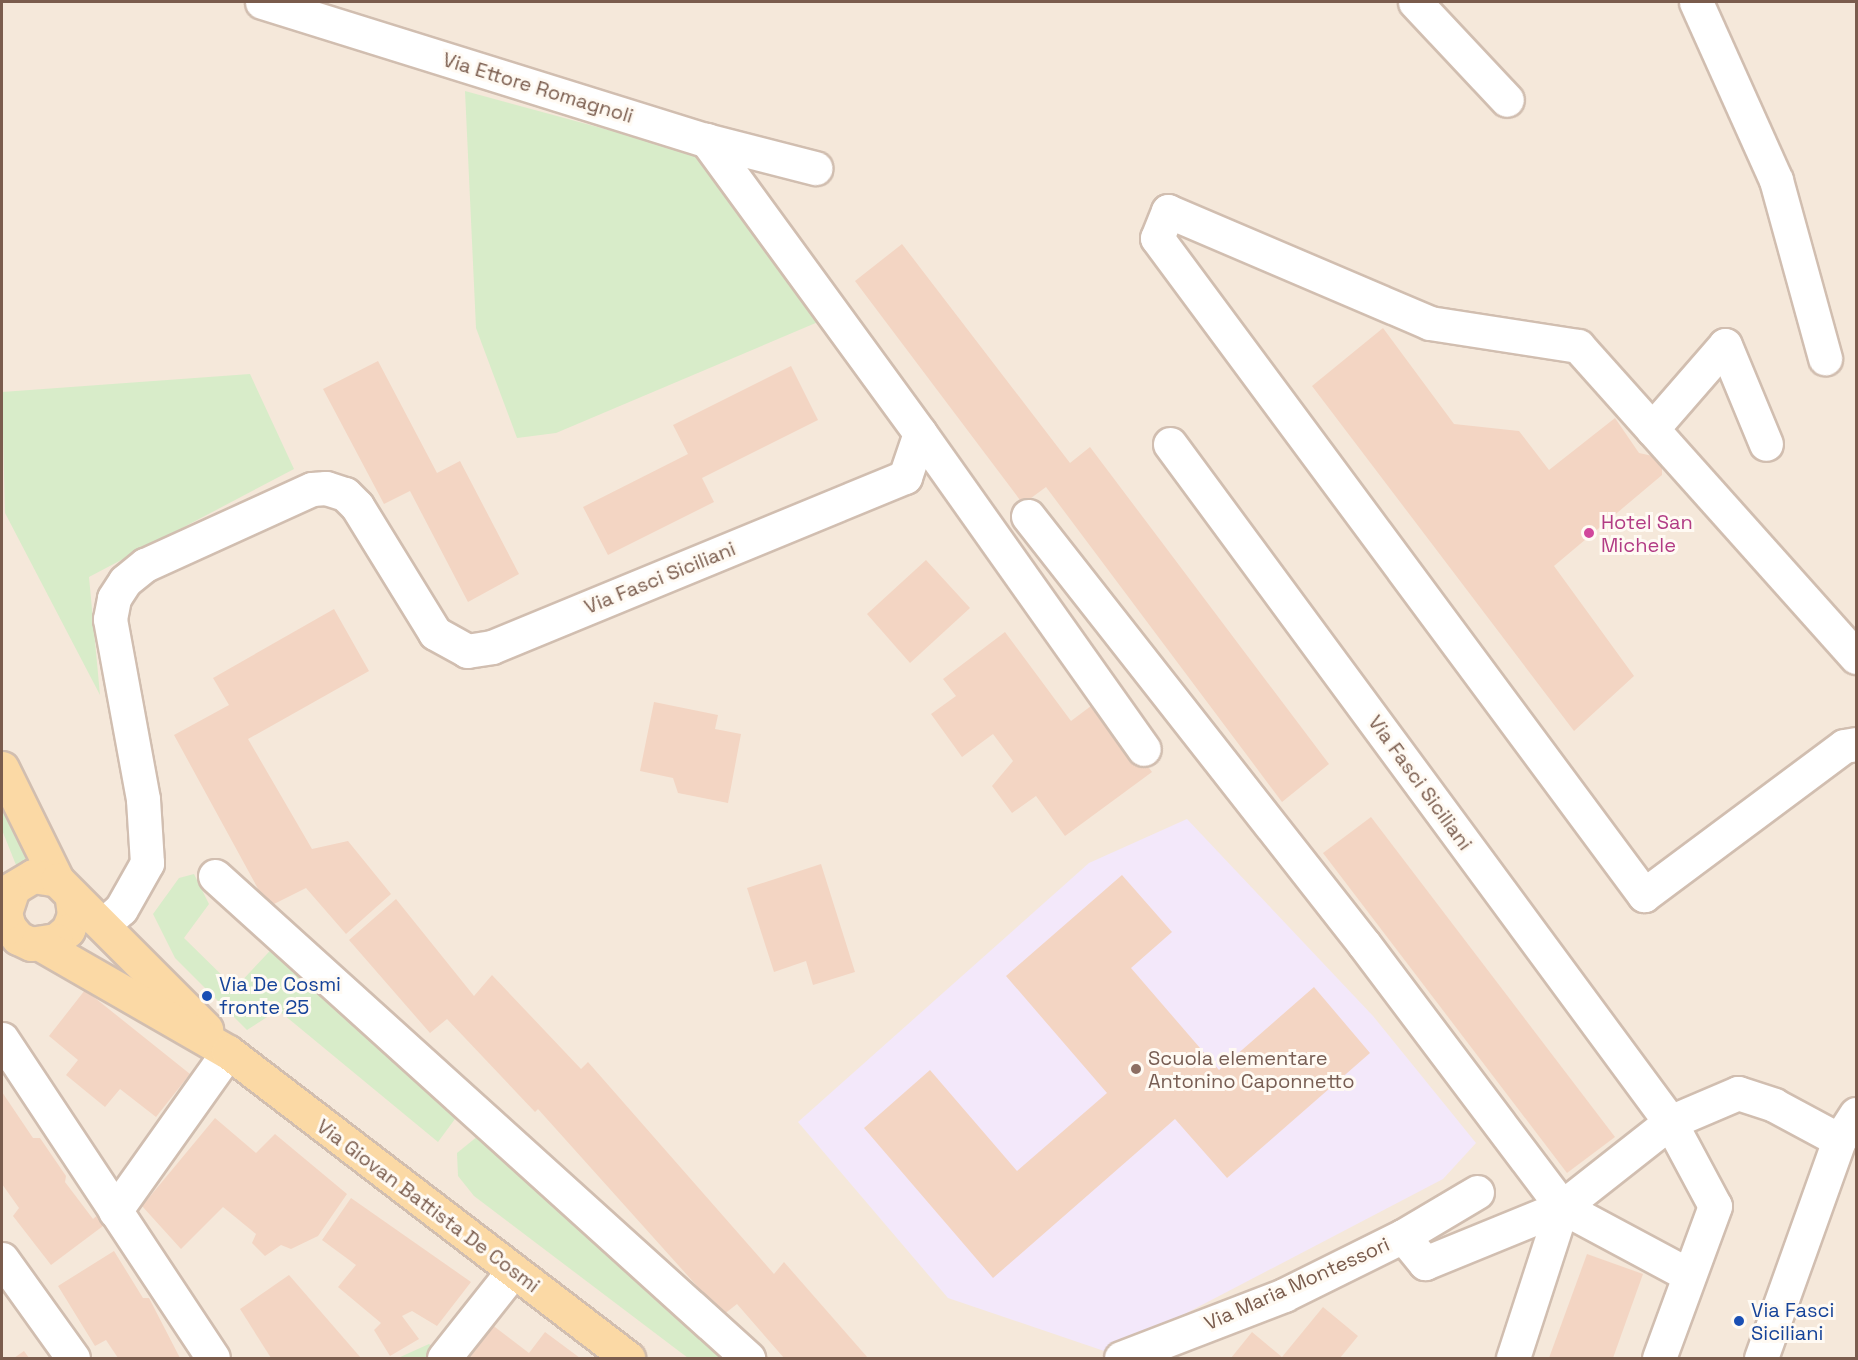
<!DOCTYPE html>
<html>
<head>
<meta charset="utf-8">
<style>
  body { margin:0 }
  #map { position:relative; width:1858px; height:1360px; overflow:hidden; background:#fdf6ec; font-family:"Space Grotesk",sans-serif }
  div>[style] { position:absolute }
  .residential>* { inset:0; background:#f5e8da }
  .education>* { inset:0; background:#f3e8fa }
  .green>* { inset:0; background:#d8ecc9 }
  .building>* { inset:0; background:#f3d5c3 }
  .roads { filter:drop-shadow(2px 0 #d1beb0) drop-shadow(-2px 0 #d1beb0) drop-shadow(0 2px #d1beb0) drop-shadow(0 -2px #d1beb0) }
  .minor>* { height:33px; margin:-16.5px; padding:0 16.5px; transform-origin:16.5px; border-radius:16.5px; background:#fff }
  .major>* { height:33px; margin:-16.5px; padding:0 16.5px; transform-origin:16.5px; border-radius:16.5px; background:#fbd9a5 }
  .dots>* { width:16px; height:16px; translate:-50% -50%; box-sizing:border-box; border:3px solid #fffaf3; border-radius:50% }
  span { translate:-50% -50%; white-space:nowrap; text-align:center; line-height:1.15; -webkit-text-stroke:6px #fffaf3; paint-order:stroke }
  .street-label { font-size:20px; color:#7a5c4d }
  .hotel-label { font-size:20px; color:#b23c85 }
  .left { translate:0 -50%; text-align:left }
  .transit-label { font-size:20px; color:#164399 }
  .education-label { font-size:20px; color:#785e54 }
  .frame { position:absolute; inset:0; border:3px solid #7a5c4d; pointer-events:none }
</style>
</head>
<body>
<div id="map">
  <div class="residential">
    <i style="clip-path:polygon(2px 2px,1856px 2px,1856px 1358px,2px 1358px)"></i>
  </div>
  <div class="education">
    <i style="clip-path:polygon(1187px 819px,1373px 1016px,1476px 1143px,1443px 1179px,1110px 1353px,948px 1298px,798px 1122px,1089px 863px)"></i>
  </div>
  <div class="green">
    <i style="clip-path:polygon(465px 91px,701px 155px,818px 322px,556px 433px,517px 438px,476px 328px)"></i>
    <i style="clip-path:polygon(250px 374px,294px 469px,89px 577px,100px 695px,5px 513px,2px 392px)"></i>
    <i style="clip-path:polygon(2px 796px,33px 863px,18px 870px,2px 830px)"></i>
    <i style="clip-path:polygon(194px 874px,209px 904px,184px 938px,235px 988px,283px 937px,466px 1104px,438px 1142px,278px 1010px,247px 1030px,175px 958px,153px 914px,179px 878px)"></i>
    <i style="clip-path:polygon(489px 1127px,624px 1249px,724px 1358px,688px 1358px,474px 1196px,458px 1176px,457px 1153px)"></i>
    <i style="clip-path:polygon(429px 1344px,449px 1358px,398px 1358px)"></i>
  </div>
  <div class="building">
    <i style="clip-path:polygon(902px 244px,1070px 463px,1090px 447px,1329px 764px,1282px 802px,1046px 487px,1023px 504px,855px 281px)"></i>
    <i style="clip-path:polygon(1383px 328px,1454px 424px,1519px 431px,1549px 470px,1615px 418px,1639px 453px,1662px 458px,1662px 475px,1554px 566px,1634px 676px,1574px 731px,1312px 386px)"></i>
    <i style="clip-path:polygon(378px 361px,437px 473px,460px 461px,519px 574px,468px 602px,410px 491px,384px 504px,323px 389px)"></i>
    <i style="clip-path:polygon(791px 366px,818px 420px,702px 478px,714px 502px,608px 555px,583px 507px,688px 454px,673px 425px)"></i>
    <i style="clip-path:polygon(926px 560px,970px 608px,910px 663px,867px 614px)"></i>
    <i style="clip-path:polygon(334px 609px,369px 671px,248px 739px,312px 849px,348px 841px,391px 894px,346px 934px,306px 888px,268px 907px,174px 735px,229px 705px,213px 678px)"></i>
    <i style="clip-path:polygon(1005px 632px,1071px 721px,1099px 700px,1152px 772px,1065px 836px,1036px 796px,1012px 813px,992px 786px,1013px 761px,993px 734px,962px 757px,931px 714px,956px 696px,943px 679px)"></i>
    <i style="clip-path:polygon(654px 702px,718px 715px,715px 729px,741px 734px,728px 803px,678px 793px,673px 778px,640px 771px)"></i>
    <i style="clip-path:polygon(1371px 817px,1615px 1137px,1567px 1173px,1323px 853px)"></i>
    <i style="clip-path:polygon(821px 864px,855px 972px,813px 985px,806px 961px,774px 972px,747px 888px)"></i>
    <i style="clip-path:polygon(1122px 875px,1172px 932px,1131px 968px,1219px 1070px,1314px 987px,1370px 1053px,1227px 1178px,1175px 1119px,993px 1278px,864px 1128px,930px 1070px,1017px 1171px,1107px 1093px,1006px 976px)"></i>
    <i style="clip-path:polygon(396px 899px,474px 996px,492px 975px,581px 1069px,588px 1062px,774px 1274px,784px 1262px,868px 1358px,784px 1358px,737px 1304px,723px 1315px,538px 1109px,535px 1112px,447px 1019px,430px 1033px,349px 940px)"></i>
    <i style="clip-path:polygon(85px 990px,190px 1074px,156px 1117px,120px 1089px,105px 1107px,66px 1075px,78px 1060px,49px 1036px)"></i>
    <i style="clip-path:polygon(2px 1092px,33px 1138px,40px 1138px,66px 1176px,65px 1182px,93px 1219px,100px 1213px,107px 1223px,51px 1265px,13px 1216px,19px 1208px,2px 1184px)"></i>
    <i style="clip-path:polygon(215px 1118px,256px 1153px,275px 1134px,347px 1194px,318px 1236px,291px 1249px,281px 1245px,265px 1256px,252px 1243px,256px 1234px,223px 1207px,181px 1249px,142px 1206px)"></i>
    <i style="clip-path:polygon(351px 1198px,471px 1282px,437px 1326px,412px 1311px,402px 1316px,419px 1339px,390px 1356px,374px 1330px,381px 1323px,338px 1287px,356px 1265px,322px 1240px)"></i>
    <i style="clip-path:polygon(114px 1251px,143px 1298px,149px 1298px,180px 1358px,118px 1358px,106px 1340px,95px 1346px,58px 1286px)"></i>
    <i style="clip-path:polygon(1587px 1254px,1643px 1274px,1613px 1358px,1549px 1358px)"></i>
    <i style="clip-path:polygon(289px 1275px,361px 1358px,271px 1358px,240px 1309px)"></i>
    <i style="clip-path:polygon(1323px 1307px,1358px 1336px,1340px 1358px,1231px 1358px,1252px 1332px,1282px 1357px)"></i>
    <i style="clip-path:polygon(491px 1324px,529px 1353px,545px 1332px,580px 1358px,467px 1358px)"></i>
    <i style="clip-path:polygon(24px 1351px,29px 1358px,14px 1358px)"></i>
  </div>
  <div class="roads">
    <div class="minor">
      <i style="left:262px;top:2px;width:465px;rotate:17.3deg"></i>
      <i style="left:706px;top:140px;width:113px;rotate:14.4deg"></i>
      <i style="left:1415px;top:2px;width:134px;rotate:46.8deg"></i>
      <i style="left:1696px;top:2px;width:195px;rotate:65.8deg"></i>
      <i style="left:1776px;top:180px;width:185px;rotate:74.6deg"></i>
      <i style="left:1652px;top:429px;width:111px;rotate:-49deg"></i>
      <i style="left:1725px;top:345px;width:107px;rotate:67.5deg"></i>
      <i style="left:920px;top:433px;width:387px;rotate:54.7deg"></i>
      <i style="left:1170px;top:444px;width:842px;rotate:53.59deg"></i>
      <i style="left:1670px;top:1122px;width:74px;rotate:-23.1deg"></i>
      <i style="left:1738px;top:1093px;width:38px;rotate:18deg"></i>
      <i style="left:1774px;top:1105px;width:74px;rotate:28.3deg"></i>
      <i style="left:1028px;top:516px;width:544px;rotate:51.87deg"></i>
      <i style="left:1364px;top:944px;width:329px;rotate:53deg"></i>
      <i style="left:1856px;top:657px;width:417px;rotate:-131.8deg"></i>
      <i style="left:1578px;top:346px;width:150px;rotate:-171.2deg"></i>
      <i style="left:1430px;top:323px;width:285px;rotate:-156.9deg"></i>
      <i style="left:1168px;top:211px;width:29px;rotate:112deg"></i>
      <i style="left:1157px;top:238px;width:818px;rotate:53.45deg"></i>
      <i style="left:1644px;top:895px;width:249px;rotate:-36.7deg"></i>
      <i style="left:1844px;top:746px;width:12px;rotate:-9deg"></i>
      <i style="left:215px;top:876px;width:719px;rotate:42.12deg"></i>
      <i style="left:103px;top:925px;width:24px;rotate:-42deg"></i>
      <i style="left:121px;top:909px;width:53px;rotate:-60.5deg"></i>
      <i style="left:147px;top:863px;width:64px;rotate:-93.6deg"></i>
      <i style="left:143px;top:799px;width:183px;rotate:-100.4deg"></i>
      <i style="left:110px;top:619px;width:21px;rotate:-79deg"></i>
      <i style="left:114px;top:598px;width:20px;rotate:-57deg"></i>
      <i style="left:125px;top:581px;width:26px;rotate:-39deg"></i>
      <i style="left:145px;top:565px;width:183px;rotate:-24.5deg"></i>
      <i style="left:312px;top:489px;width:14px;rotate:-4deg"></i>
      <i style="left:326px;top:488px;width:20px;rotate:18deg"></i>
      <i style="left:345px;top:494px;width:17px;rotate:45deg"></i>
      <i style="left:357px;top:506px;width:149px;rotate:58.4deg"></i>
      <i style="left:435px;top:633px;width:37px;rotate:29deg"></i>
      <i style="left:467px;top:651px;width:25px;rotate:-9deg"></i>
      <i style="left:492px;top:647px;width:447px;rotate:-22.4deg"></i>
      <i style="left:905px;top:477px;width:46px;rotate:-71.2deg"></i>
      <i style="left:920px;top:433px;width:363px;rotate:-126.1deg"></i>
      <i style="left:2px;top:1039px;width:382px;rotate:56.5deg"></i>
      <i style="left:115px;top:1211px;width:195px;rotate:-54.6deg"></i>
      <i style="left:1403px;top:1236px;width:86px;rotate:-30.7deg"></i>
      <i style="left:2px;top:1259px;width:122px;rotate:54.4deg"></i>
      <i style="left:444px;top:1358px;width:111px;rotate:-51.6deg"></i>
      <i style="left:1121px;top:1358px;width:175px;rotate:-21.1deg"></i>
      <i style="left:1284px;top:1295px;width:133px;rotate:-26.4deg"></i>
      <i style="left:1403px;top:1236px;width:35px;rotate:51deg"></i>
      <i style="left:1425px;top:1263px;width:148px;rotate:-22.2deg"></i>
      <i style="left:1562px;top:1207px;width:144px;rotate:28.2deg"></i>
      <i style="left:1513px;top:1358px;width:159px;rotate:-72deg"></i>
      <i style="left:1562px;top:1207px;width:137px;rotate:-38.2deg"></i>
      <i style="left:1670px;top:1122px;width:95px;rotate:61.8deg"></i>
      <i style="left:1715px;top:1206px;width:162px;rotate:110.2deg"></i>
      <i style="left:1761px;top:1358px;width:232px;rotate:-70.3deg"></i>
      <i style="left:1839px;top:1140px;width:31px;rotate:-57deg"></i>
    </div>
    <div class="major">
      <i style="left:2px;top:768px;width:125px;rotate:63.8deg"></i>
      <i style="left:72px;top:899px;width:16px;rotate:83deg"></i>
      <i style="left:74px;top:915px;width:16px;rotate:112deg"></i>
      <i style="left:68px;top:930px;width:16px;rotate:140deg"></i>
      <i style="left:56px;top:940px;width:25px;rotate:171deg"></i>
      <i style="left:31px;top:944px;width:14px;rotate:-155deg"></i>
      <i style="left:18px;top:938px;width:14px;rotate:-129deg"></i>
      <i style="left:9px;top:927px;width:15px;rotate:-106deg"></i>
      <i style="left:5px;top:913px;width:26px;rotate:-72deg"></i>
      <i style="left:13px;top:888px;width:23px;rotate:-31deg"></i>
      <i style="left:33px;top:876px;width:24px;rotate:9deg"></i>
      <i style="left:57px;top:880px;width:211px;rotate:45deg"></i>
      <i style="left:40px;top:944px;width:217px;rotate:29.9deg"></i>
      <i style="left:228px;top:1052px;width:504px;rotate:37.42deg"></i>
    </div>
  </div>
  <div class="dots">
    <i style="left:1589px;top:533px;background:#d1479c"></i>
    <i style="left:207px;top:996px;background:#1a4fb4"></i>
    <i style="left:1136px;top:1069px;background:#8d6e63"></i>
    <i style="left:1739px;top:1321px;background:#1a4fb4"></i>
  </div>
  <div class="street-label">
    <span style="left:538px;top:88px;rotate:17deg">Via Ettore Romagnoli</span>
    <span style="left:660px;top:578px;rotate:-22deg">Via Fasci Siciliani</span>
    <span style="left:1420px;top:783px;rotate:54deg">Via Fasci Siciliani</span>
    <span style="left:428px;top:1206px;rotate:37deg">Via Giovan Battista De Cosmi</span>
    <span style="left:1297px;top:1284px;rotate:-24deg">Via Maria Montessori</span>
  </div>
  <div class="hotel-label">
    <span class="left" style="left:1601px;top:534px">Hotel San<br>Michele</span>
  </div>
  <div class="transit-label">
    <span class="left" style="left:219px;top:996px">Via De Cosmi<br>fronte 25</span>
    <span class="left" style="left:1751px;top:1322px">Via Fasci<br>Siciliani</span>
  </div>
  <div class="education-label">
    <span class="left" style="left:1148px;top:1070px">Scuola elementare<br>Antonino Caponnetto</span>
  </div>
  <div class="frame"></div>
</div>
</body>
</html>
